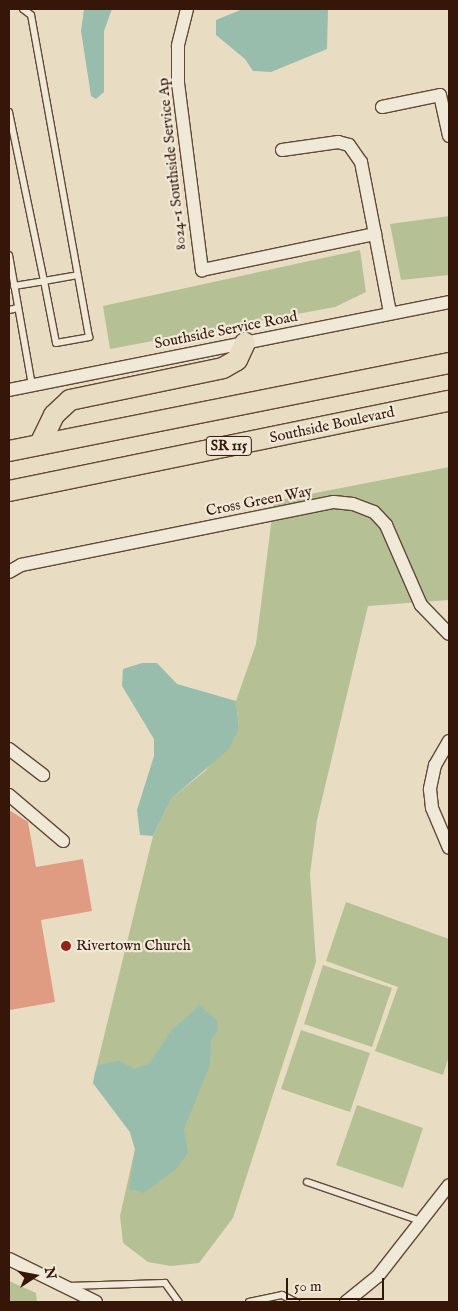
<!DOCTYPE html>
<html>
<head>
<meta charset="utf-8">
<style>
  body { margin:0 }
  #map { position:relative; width:458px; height:1311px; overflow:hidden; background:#e8ddc2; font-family:"IM FELL English",serif }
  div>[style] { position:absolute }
  .green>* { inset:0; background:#b5c194 }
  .water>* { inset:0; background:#98bdad }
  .building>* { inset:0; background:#e09c82 }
  .roads { filter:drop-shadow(1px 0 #624837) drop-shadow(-1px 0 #624837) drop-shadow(0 1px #624837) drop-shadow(0 -1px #624837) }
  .service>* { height:6px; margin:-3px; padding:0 3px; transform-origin:3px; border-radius:3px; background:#f0e9d7 }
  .minor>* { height:12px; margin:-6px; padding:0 6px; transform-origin:6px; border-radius:6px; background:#f0e9d7 }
  .trunk>* { height:20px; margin:-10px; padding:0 10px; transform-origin:10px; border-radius:10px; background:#e8ddc2 }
  .dots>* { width:14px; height:14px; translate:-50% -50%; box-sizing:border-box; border:2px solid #f0e9d7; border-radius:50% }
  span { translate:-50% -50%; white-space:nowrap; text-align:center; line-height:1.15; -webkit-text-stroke:4.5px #f0e9d7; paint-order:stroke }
  .shield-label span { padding:1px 4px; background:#f0e9d7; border:1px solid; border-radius:4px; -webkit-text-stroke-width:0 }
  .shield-label { font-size:14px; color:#361609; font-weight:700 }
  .street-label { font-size:15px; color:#361609 }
  .poi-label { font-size:15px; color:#361609 }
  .left { translate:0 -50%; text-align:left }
  .frame { position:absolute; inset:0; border:10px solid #361609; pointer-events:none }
  .north { position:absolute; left:10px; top:1251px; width:50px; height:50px; -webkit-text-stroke:4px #f0e9d7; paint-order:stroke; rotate:79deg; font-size:14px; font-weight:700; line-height:20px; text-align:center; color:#361609 }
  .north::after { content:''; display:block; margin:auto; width:18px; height:22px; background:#361609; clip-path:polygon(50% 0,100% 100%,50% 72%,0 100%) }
  .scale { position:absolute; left:286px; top:1278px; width:98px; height:22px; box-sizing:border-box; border:2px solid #361609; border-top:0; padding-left:6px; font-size:15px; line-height:18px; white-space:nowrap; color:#361609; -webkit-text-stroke:4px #f0e9d7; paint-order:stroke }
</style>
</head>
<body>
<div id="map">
  <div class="green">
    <i style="clip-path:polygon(449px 216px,449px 275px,401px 280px,390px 224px)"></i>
    <i style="clip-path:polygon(360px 250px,366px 292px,335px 307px,110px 349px,103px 306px)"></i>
    <i style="clip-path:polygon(449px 467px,449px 600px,368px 606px,317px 820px,310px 874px,316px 962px,233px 1218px,199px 1263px,171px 1266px,148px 1262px,123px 1243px,120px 1216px,135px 1149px,130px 1132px,93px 1083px,95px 1073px,153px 836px,172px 798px,205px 771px,239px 728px,236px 701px,256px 644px,274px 501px)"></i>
    <i style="clip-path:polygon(346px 902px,449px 939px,449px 1056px,443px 1075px,375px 1051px,398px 987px,326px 961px)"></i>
    <i style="clip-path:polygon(323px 965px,392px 988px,372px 1047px,304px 1024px)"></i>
    <i style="clip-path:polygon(301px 1030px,370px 1053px,350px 1112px,281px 1089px)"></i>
    <i style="clip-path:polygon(357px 1105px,423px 1128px,403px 1188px,336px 1165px)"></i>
    <i style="clip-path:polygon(9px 1281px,36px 1293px,37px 1302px,9px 1302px)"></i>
  </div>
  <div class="water">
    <i style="clip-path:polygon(84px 9px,112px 9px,104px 31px,104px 92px,96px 99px,91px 96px,81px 31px)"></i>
    <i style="clip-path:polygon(243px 9px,328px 9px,327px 49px,271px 72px,253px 71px,245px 59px,216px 35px,216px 20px)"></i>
    <i style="clip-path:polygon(142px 663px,157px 663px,177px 684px,236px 701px,239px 728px,229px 749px,172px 798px,153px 836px,140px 835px,137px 810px,154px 756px,154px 739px,122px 686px,123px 669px)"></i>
    <i style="clip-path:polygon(200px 1005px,217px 1021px,218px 1030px,211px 1040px,210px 1065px,184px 1129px,188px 1153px,176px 1169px,144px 1193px,129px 1189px,135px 1149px,130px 1132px,93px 1083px,95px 1073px,98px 1065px,119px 1061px,135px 1069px,150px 1063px,171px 1031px)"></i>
  </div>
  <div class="building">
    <i style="clip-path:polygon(9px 810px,28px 822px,36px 867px,83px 859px,92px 911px,41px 920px,55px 1002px,10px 1010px)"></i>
  </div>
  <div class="roads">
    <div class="service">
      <i style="left:9px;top:112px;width:173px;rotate:78.3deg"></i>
      <i style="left:44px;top:281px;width:34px;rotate:-10deg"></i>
      <i style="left:9px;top:255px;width:133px;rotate:80deg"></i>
      <i style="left:14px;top:286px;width:30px;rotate:-9deg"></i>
      <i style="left:44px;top:281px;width:63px;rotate:79deg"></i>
      <i style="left:56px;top:343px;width:34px;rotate:-10deg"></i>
      <i style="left:89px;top:337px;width:327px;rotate:-100.2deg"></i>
      <i style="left:31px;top:15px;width:10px;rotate:-143deg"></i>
      <i style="left:9px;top:310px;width:9px;rotate:-13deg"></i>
      <i style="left:307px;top:1182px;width:120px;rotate:18.9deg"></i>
      <i style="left:68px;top:1286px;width:97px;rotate:-1.8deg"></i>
      <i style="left:165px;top:1283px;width:24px;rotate:54deg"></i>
      <i style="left:249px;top:1302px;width:34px;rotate:-12deg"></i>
      <i style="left:282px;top:1295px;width:16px;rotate:27deg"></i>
    </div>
    <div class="minor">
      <i style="left:187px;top:9px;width:38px;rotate:104deg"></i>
      <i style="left:178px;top:46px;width:37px;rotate:90deg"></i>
      <i style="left:178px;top:83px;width:189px;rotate:82.7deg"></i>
      <i style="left:202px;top:270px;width:177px;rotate:-11.8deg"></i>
      <i style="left:375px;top:234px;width:80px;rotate:79.2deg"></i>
      <i style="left:382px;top:107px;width:59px;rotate:-11.7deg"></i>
      <i style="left:440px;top:95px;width:42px;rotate:77.6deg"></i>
      <i style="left:282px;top:150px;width:57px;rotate:-8.1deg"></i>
      <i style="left:338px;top:142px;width:11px;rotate:15deg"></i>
      <i style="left:349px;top:145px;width:21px;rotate:55deg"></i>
      <i style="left:361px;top:162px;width:73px;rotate:79deg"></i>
      <i style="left:9px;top:390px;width:449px;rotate:-11.3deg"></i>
      <i style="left:9px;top:572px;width:14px;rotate:-30deg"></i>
      <i style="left:21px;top:565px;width:319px;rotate:-11.4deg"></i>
      <i style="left:334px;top:502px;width:19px;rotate:6deg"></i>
      <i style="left:353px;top:504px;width:22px;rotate:21deg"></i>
      <i style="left:374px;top:512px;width:18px;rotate:47deg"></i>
      <i style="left:386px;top:525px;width:87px;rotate:66.4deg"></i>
      <i style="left:421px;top:605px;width:40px;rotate:46deg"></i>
      <i style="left:449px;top:741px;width:28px;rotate:120deg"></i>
      <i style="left:435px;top:765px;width:25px;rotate:102deg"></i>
      <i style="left:430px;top:789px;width:19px;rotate:84deg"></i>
      <i style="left:432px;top:808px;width:43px;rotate:67deg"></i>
      <i style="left:9px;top:749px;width:43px;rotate:37.4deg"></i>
      <i style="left:9px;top:795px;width:71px;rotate:40.4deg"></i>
      <i style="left:9px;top:1259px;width:97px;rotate:26.3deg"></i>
      <i style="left:346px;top:1302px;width:41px;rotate:-39.1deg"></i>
      <i style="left:378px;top:1276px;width:115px;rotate:-52deg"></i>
    </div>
    <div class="trunk">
      <i style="left:40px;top:444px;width:32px;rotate:-64deg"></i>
      <i style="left:54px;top:415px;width:22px;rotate:-43deg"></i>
      <i style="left:70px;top:400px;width:156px;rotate:-11.8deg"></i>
      <i style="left:223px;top:368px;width:16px;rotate:-30deg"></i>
      <i style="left:237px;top:360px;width:19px;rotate:-65deg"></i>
      <i style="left:9px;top:451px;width:449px;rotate:-11.3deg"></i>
      <i style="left:9px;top:491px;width:449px;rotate:-11.6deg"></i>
    </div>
  </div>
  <div class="dots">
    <i style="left:66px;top:946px;background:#8f2418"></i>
  </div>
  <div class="shield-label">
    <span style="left:229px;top:446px">SR 115</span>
  </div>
  <div class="street-label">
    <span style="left:172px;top:164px;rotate:-96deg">8024-1 Southside Service Ap</span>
    <span style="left:226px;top:330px;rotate:-11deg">Southside Service Road</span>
    <span style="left:332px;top:425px;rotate:-12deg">Southside Boulevard</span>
    <span style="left:259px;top:501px;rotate:-11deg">Cross Green Way</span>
  </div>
  <div class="poi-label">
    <span class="left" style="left:76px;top:946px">Rivertown Church</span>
  </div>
  <div class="frame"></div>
  <div class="north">N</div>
  <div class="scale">50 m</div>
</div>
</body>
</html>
